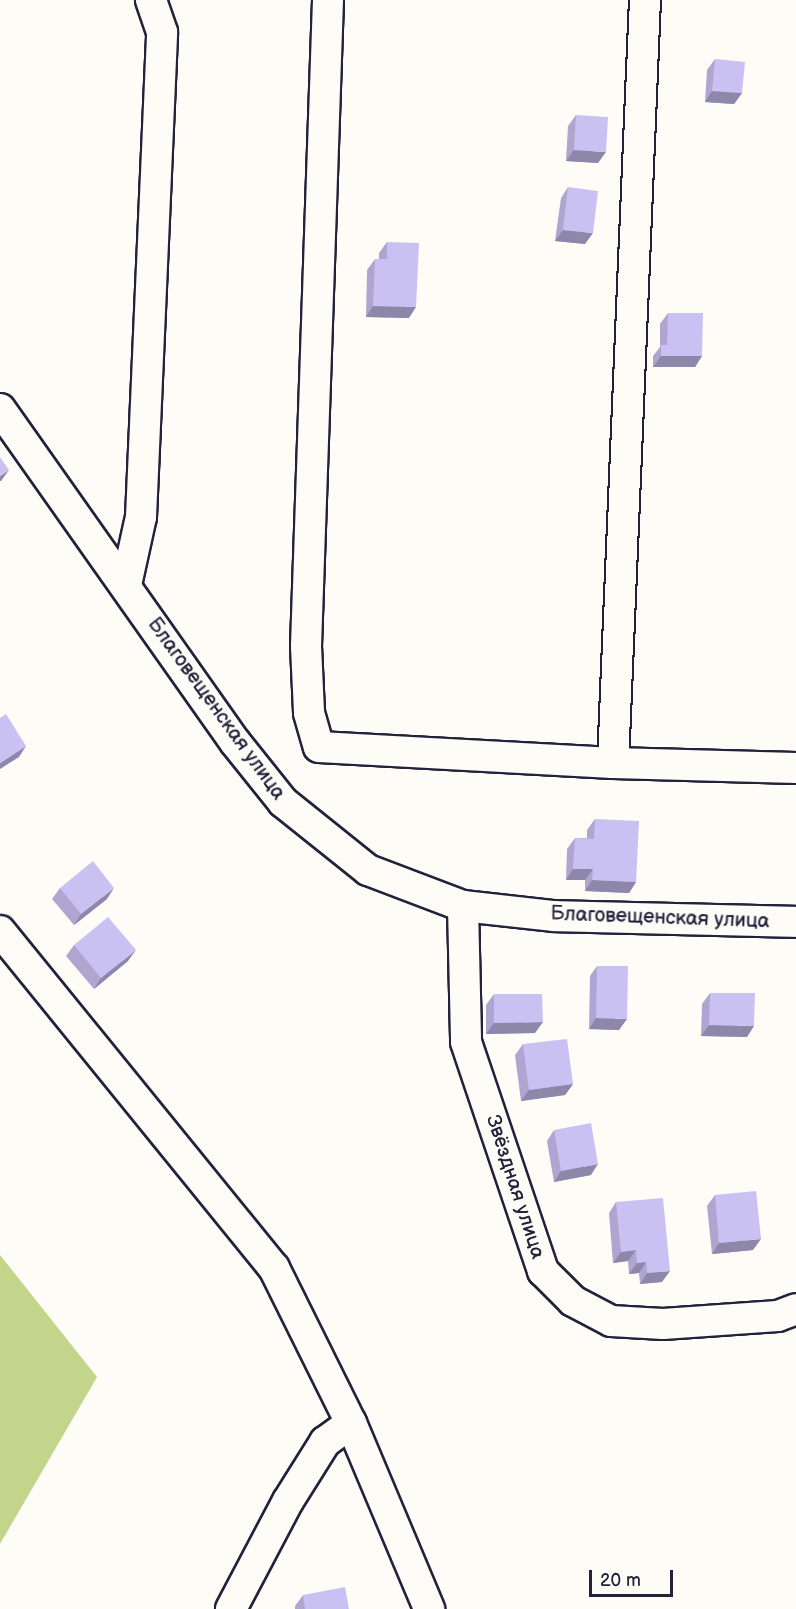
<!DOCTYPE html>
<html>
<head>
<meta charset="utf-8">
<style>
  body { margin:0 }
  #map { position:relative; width:796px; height:1609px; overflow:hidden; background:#fdfcf7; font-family:"Balsamiq Sans",sans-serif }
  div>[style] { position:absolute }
  .green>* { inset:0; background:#c2d58b }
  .roads { filter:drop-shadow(2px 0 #22223b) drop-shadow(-2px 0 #22223b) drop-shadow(0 2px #22223b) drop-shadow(0 -2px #22223b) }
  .minor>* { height:30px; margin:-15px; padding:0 15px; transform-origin:15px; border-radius:15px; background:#fdfcf7 }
  .wall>* { inset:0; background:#aea6d1 }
  .shaded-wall>* { inset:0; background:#8d87aa }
  .building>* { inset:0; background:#cac1f3 }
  span { translate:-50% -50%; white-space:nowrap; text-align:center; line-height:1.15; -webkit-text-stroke:6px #fdfcf7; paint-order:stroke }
  .street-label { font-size:20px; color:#22223b }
  .scale { position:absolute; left:589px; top:1570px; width:84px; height:27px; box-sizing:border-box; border:3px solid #22223b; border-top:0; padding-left:8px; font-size:18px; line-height:21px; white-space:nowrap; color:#22223b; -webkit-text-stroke:4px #fdfcf7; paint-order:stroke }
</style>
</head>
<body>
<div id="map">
  <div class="green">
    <i style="clip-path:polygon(0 1255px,97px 1377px,0 1544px)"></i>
  </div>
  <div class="roads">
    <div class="minor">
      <i style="left:328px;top:0;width:646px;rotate:91.95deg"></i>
      <i style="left:306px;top:646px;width:67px;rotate:87.4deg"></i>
      <i style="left:309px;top:713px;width:35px;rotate:74deg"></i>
      <i style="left:319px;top:747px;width:294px;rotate:3.1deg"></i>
      <i style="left:613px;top:763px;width:183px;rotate:1.6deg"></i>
      <i style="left:0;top:409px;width:408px;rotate:54.8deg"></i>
      <i style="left:235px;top:742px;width:77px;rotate:51.3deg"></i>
      <i style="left:283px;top:802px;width:109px;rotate:38.7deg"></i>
      <i style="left:368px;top:870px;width:102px;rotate:20.8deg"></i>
      <i style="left:463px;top:906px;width:92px;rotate:6.3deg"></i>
      <i style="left:554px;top:916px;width:242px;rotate:1.4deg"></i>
      <i style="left:126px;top:585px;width:70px;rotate:-77.6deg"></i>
      <i style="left:141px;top:517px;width:485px;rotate:-87.5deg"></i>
      <i style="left:162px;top:32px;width:34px;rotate:-109deg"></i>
      <i style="left:613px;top:763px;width:764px;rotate:-87.6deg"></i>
      <i style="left:463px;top:906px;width:136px;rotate:88.7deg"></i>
      <i style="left:466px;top:1042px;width:242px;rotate:71.4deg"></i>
      <i style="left:543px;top:1271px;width:42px;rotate:45deg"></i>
      <i style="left:573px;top:1301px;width:43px;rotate:27.8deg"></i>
      <i style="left:611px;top:1321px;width:52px;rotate:3.3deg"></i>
      <i style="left:663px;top:1324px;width:115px;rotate:-4deg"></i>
      <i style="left:778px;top:1316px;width:19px;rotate:-21deg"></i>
      <i style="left:0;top:931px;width:434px;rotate:50.9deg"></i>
      <i style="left:274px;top:1268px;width:173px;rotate:63.6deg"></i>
      <i style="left:351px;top:1423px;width:202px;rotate:67.2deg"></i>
      <i style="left:231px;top:1609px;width:122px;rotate:-62.2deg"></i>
      <i style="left:288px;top:1501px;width:70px;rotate:-57.9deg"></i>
      <i style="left:325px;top:1442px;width:32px;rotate:-36deg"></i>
    </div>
  </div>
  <div class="wall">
    <i style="clip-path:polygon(715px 59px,742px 93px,734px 104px,705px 102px,707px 70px)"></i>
    <i style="clip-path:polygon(576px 115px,598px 163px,566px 161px,568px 126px)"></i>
    <i style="clip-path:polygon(568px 187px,585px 244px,555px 241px,561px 198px)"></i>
    <i style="clip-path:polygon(387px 242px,409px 318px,366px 317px,367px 270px,375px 259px,379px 259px,379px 253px)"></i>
    <i style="clip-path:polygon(668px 313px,702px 356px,695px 367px,653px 367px,653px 356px,660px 347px,660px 324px)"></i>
    <i style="clip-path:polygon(595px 819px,636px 882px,629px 893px,585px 891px,585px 880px,566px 880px,567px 849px,575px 838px,587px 838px,587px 830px)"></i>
    <i style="clip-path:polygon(60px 888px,107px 899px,74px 925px,52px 899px)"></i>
    <i style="clip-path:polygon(74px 945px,128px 961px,94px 989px,66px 956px)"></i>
    <i style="clip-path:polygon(597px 966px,619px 1030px,589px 1029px,590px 976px)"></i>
    <i style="clip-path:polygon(710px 993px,747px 1037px,701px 1036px,702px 1004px)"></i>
    <i style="clip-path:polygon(494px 994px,535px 1033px,486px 1034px,486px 1005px)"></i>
    <i style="clip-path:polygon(523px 1044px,573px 1084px,565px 1095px,521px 1101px,515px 1055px)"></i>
    <i style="clip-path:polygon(554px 1130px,591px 1175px,554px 1182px,547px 1141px)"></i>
    <i style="clip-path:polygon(715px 1195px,753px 1250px,712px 1254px,707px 1206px)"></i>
    <i style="clip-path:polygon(616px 1202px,662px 1282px,640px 1284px,639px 1273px,629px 1274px,628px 1261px,613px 1263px,609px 1213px)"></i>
    <i style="clip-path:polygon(303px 1595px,349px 1609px,295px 1609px,295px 1606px)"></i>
  </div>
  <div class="shaded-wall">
    <i style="clip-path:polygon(712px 91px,742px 93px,734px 104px,705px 102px)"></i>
    <i style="clip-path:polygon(574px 150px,606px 152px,598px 163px,566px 161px)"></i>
    <i style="clip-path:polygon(563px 230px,593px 233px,585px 244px,555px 241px)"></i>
    <i style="clip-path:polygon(373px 306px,416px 307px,409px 318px,366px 317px)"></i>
    <i style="clip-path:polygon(661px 356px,702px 356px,695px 367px,653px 367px)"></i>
    <i style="clip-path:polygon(9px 470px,1px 481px,0 481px,0 476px)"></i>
    <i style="clip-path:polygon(26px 746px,19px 757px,0 769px,0 763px)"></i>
    <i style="clip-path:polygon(573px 869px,593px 869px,585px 880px,566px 880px)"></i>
    <i style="clip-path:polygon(592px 880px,636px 882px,629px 893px,585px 891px)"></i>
    <i style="clip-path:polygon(114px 888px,107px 899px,74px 925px,81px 914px)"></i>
    <i style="clip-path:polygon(136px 950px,128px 961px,94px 989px,101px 978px)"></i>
    <i style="clip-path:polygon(596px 1018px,627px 1019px,619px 1030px,589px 1029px)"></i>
    <i style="clip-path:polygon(543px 1022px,535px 1033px,486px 1034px,494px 1023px)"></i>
    <i style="clip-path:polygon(709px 1025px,754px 1026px,747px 1037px,701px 1036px)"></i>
    <i style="clip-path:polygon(573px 1084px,565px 1095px,521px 1101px,529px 1090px)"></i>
    <i style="clip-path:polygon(598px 1164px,591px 1175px,554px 1182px,561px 1171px)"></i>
    <i style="clip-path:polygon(761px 1239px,753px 1250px,712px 1254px,719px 1243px)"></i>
    <i style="clip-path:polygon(636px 1250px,628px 1261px,613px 1263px,621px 1252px)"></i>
    <i style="clip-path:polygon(646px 1262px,639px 1273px,629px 1274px,637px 1263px)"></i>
    <i style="clip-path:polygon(670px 1271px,662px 1282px,640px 1284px,647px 1273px)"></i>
  </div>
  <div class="building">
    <i style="clip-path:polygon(715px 59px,745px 62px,742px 93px,712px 91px)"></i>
    <i style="clip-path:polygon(576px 115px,608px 117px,606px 152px,574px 150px)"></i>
    <i style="clip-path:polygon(568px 187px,598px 191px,593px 233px,563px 230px)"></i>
    <i style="clip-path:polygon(387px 242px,419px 243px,416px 307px,373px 306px,375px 259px,387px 259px)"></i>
    <i style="clip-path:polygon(668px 313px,703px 313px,702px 356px,661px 356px,661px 345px,667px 345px)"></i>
    <i style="clip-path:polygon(0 457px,9px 470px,0 476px)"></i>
    <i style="clip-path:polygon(6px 714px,26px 746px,0 763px,0 718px)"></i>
    <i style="clip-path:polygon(595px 819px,639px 821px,636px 882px,592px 880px,593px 869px,573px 869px,575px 838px,594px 839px)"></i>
    <i style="clip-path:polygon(93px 861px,114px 888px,81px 914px,60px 888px)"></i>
    <i style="clip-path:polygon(108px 917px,136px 950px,101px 978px,74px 945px)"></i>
    <i style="clip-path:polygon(597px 966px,628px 966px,627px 1019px,596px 1018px)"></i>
    <i style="clip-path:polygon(710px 993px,755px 993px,754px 1026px,709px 1025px)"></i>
    <i style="clip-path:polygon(494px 994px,542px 994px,543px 1022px,494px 1023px)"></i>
    <i style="clip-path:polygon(567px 1039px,573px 1084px,529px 1090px,523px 1044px)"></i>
    <i style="clip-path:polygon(591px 1123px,598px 1164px,561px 1171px,554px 1130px)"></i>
    <i style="clip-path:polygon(756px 1191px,761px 1239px,719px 1243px,715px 1195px)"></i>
    <i style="clip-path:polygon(663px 1198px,670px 1271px,647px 1273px,646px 1262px,637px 1263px,636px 1250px,621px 1252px,616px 1202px)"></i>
    <i style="clip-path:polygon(345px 1587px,349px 1609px,305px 1609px,303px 1595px)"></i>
  </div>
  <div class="street-label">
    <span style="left:216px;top:709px;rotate:54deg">Благовещенская улица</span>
    <span style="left:660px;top:918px;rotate:2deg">Благовещенская улица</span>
    <span style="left:515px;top:1187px;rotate:72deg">Звёздная улица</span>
  </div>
  <div class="scale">20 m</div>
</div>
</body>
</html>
